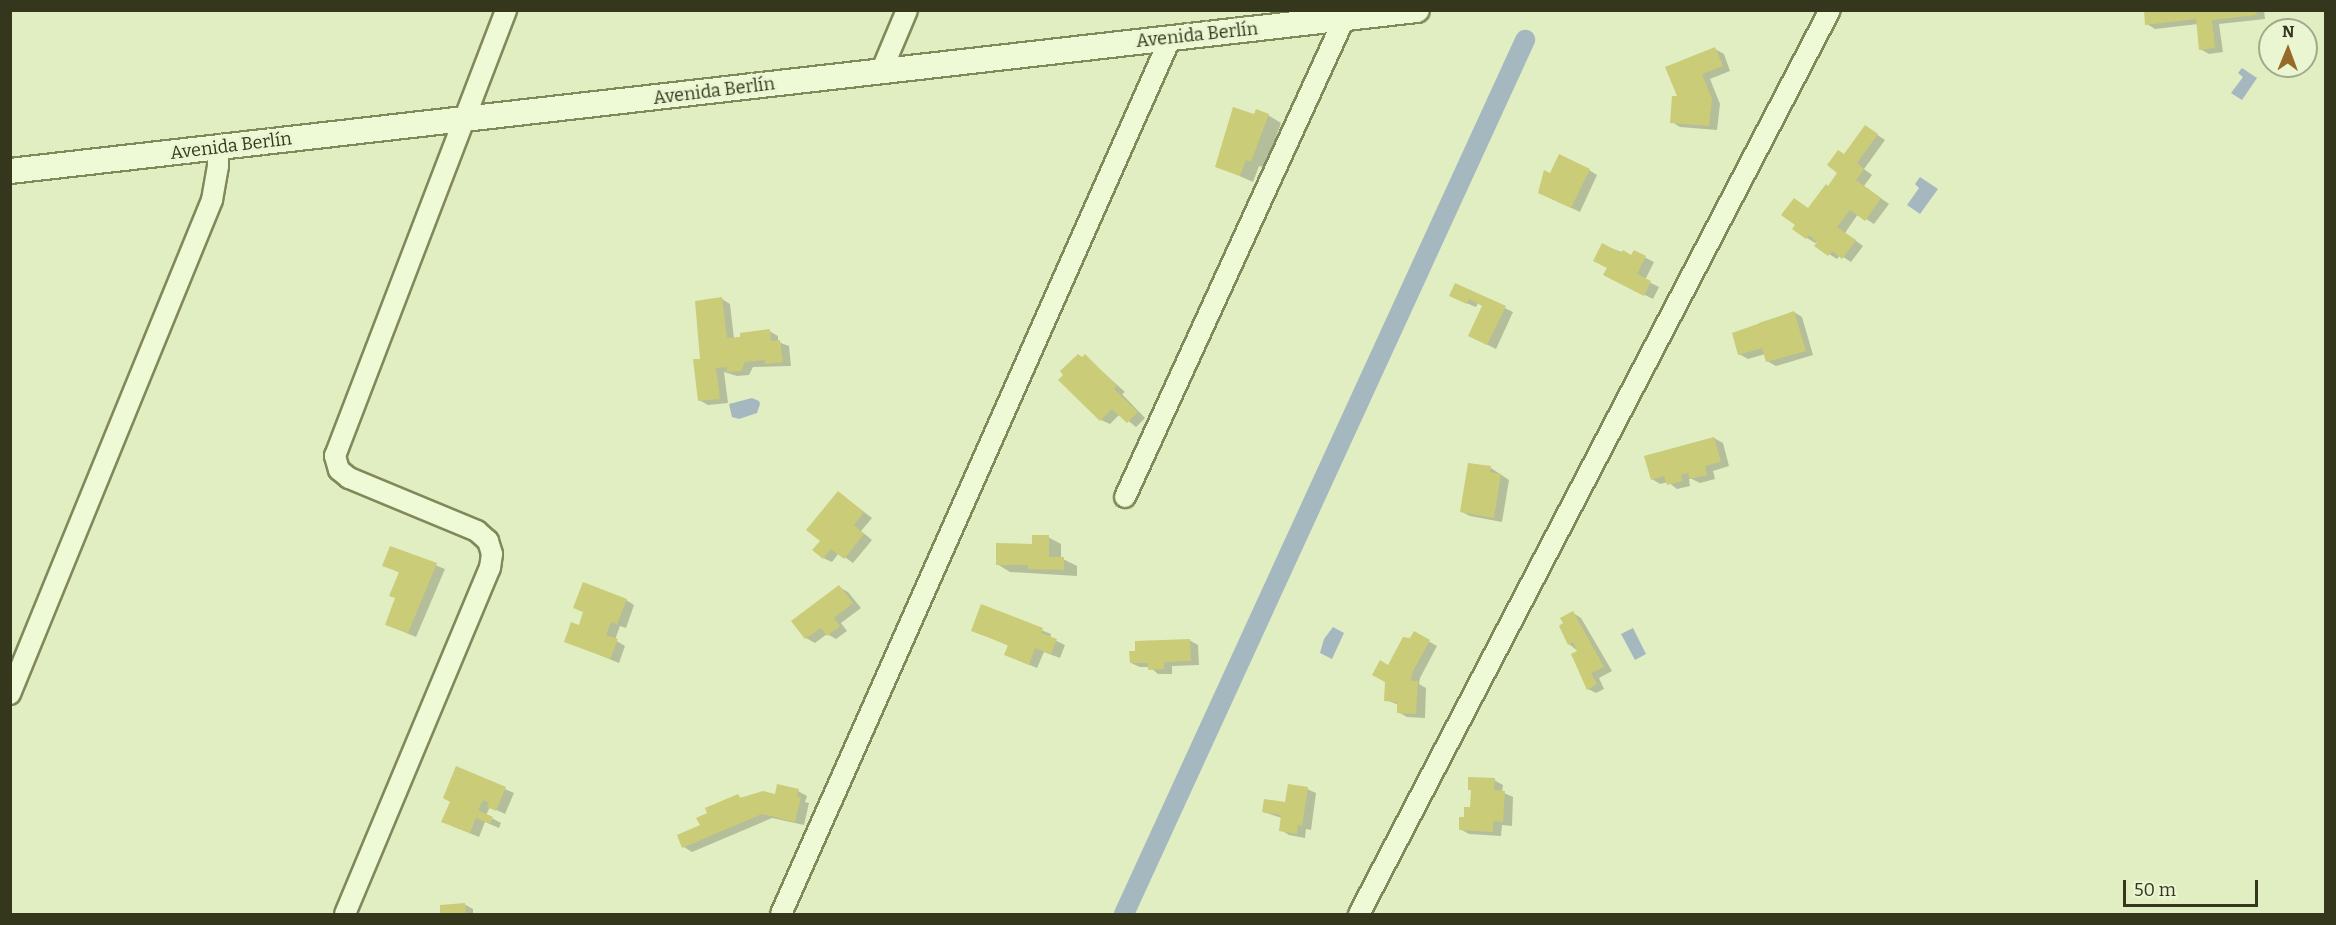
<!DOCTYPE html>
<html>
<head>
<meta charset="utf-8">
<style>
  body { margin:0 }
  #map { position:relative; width:2336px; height:925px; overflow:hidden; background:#e1eec2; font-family:Bitter,serif }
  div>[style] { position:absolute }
  .water>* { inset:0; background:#a5b8c0 }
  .shadow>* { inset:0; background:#0003 }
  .canal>* { height:20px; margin:-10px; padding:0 10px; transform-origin:10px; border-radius:10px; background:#a5b8c0 }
  .building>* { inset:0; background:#cacc78 }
  .roads { filter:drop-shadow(2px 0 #818859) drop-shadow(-2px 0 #818859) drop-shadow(0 2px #818859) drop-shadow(0 -2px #818859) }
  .minor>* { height:20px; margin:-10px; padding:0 10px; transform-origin:10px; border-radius:10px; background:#eef9d5 }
  .tertiary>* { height:24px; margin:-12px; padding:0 12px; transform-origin:12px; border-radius:12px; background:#eef9d5 }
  span { translate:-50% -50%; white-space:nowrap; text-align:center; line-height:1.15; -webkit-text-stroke:5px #eaf5d2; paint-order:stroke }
  .street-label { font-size:18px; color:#35371d }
  .frame { position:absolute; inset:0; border:12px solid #35371d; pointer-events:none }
  .north { position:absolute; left:2258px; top:18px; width:60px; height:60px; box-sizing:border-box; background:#eaf5d2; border:2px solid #a2a98a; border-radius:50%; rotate:1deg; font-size:16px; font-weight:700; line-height:24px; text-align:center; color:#35371d }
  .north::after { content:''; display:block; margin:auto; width:21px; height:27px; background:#976a29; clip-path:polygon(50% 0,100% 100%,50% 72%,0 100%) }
  .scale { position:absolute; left:2123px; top:880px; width:135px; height:27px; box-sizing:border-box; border:3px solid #35371d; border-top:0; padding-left:8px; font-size:18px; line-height:21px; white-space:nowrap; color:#35371d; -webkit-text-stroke:4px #eaf5d2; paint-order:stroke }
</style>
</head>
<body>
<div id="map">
  <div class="water">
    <i style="clip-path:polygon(2242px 68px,2257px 78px,2242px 100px,2231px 93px,2243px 77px,2238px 73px)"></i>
    <i style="clip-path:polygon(1920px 177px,1938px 189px,1920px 214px,1907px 205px,1919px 188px,1915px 184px)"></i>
    <i style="clip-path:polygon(752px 398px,759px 401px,760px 404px,757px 413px,739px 419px,732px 417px,729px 404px)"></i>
    <i style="clip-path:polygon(1333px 627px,1344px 633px,1332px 659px,1320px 653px,1324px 639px)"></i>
    <i style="clip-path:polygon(1633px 628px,1646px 654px,1635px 660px,1621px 634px)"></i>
  </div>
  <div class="shadow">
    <i style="clip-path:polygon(2145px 10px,2264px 10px,2265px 19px,2219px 24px,2223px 52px,2209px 54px,2200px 49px,2198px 24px,2155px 29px,2147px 24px)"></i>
    <i style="clip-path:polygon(1715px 49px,1724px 54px,1730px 71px,1710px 79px,1720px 104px,1717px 130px,1680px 127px,1672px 122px,1679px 98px)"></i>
    <i style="clip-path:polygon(1268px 115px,1281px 123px,1265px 168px,1259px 166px,1253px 182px,1217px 166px,1255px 116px)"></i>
    <i style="clip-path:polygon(1873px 132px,1885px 140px,1864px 169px,1872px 175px,1864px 186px,1889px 204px,1874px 224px,1858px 214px,1845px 233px,1863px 246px,1851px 262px,1840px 255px,1837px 259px,1829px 254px,1820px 240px,1815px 243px,1807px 238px,1809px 209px,1840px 173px,1844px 155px)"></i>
    <i style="clip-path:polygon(1589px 170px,1597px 175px,1580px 212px,1548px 197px,1551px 175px)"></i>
    <i style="clip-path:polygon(1603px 245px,1632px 256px,1634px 252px,1654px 262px,1645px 280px,1659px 287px,1653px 299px,1613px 279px)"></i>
    <i style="clip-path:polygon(1456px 285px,1513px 312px,1496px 349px,1478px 340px,1484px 306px,1478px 303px,1476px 307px,1459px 300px)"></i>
    <i style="clip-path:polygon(722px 299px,730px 304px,734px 339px,769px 331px,778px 336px,778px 342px,789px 346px,791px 366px,753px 367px,749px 375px,737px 376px,724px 372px,728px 403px,708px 405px,699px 400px,702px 360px)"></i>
    <i style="clip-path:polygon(1794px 312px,1802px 317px,1813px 355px,1776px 366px,1767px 361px,1765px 354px,1748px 359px,1739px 354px,1760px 326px,1759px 323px)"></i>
    <i style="clip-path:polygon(1085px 356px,1125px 392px,1122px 394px,1145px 418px,1136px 427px,1120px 414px,1110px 424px,1101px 420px,1083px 358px)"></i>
    <i style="clip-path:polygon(1714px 438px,1723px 443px,1729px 466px,1713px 471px,1715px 479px,1700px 483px,1692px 479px,1689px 479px,1690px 486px,1677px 489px,1668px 482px,1660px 484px,1652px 479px)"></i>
    <i style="clip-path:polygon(1491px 468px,1509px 480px,1502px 522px,1470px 516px,1462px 512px)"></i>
    <i style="clip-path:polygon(839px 493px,872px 518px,861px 531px,872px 540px,853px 563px,839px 553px,832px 562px,823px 558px,822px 541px)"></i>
    <i style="clip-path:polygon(1048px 537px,1061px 544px,1061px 558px,1077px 566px,1077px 576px,1010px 572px,997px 564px)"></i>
    <i style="clip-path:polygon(391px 547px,445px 569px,416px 637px,387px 625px,397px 599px,400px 573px,384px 565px)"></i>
    <i style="clip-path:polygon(839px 587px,848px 592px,861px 608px,841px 623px,847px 631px,836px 639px,827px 634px,815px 643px,806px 638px,793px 622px)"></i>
    <i style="clip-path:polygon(626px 600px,634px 605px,626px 628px,620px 626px,615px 640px,625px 646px,619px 663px,566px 641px,580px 627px)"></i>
    <i style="clip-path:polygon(982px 606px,1051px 634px,1050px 638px,1065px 645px,1060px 658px,1044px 652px,1037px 668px,1006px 655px,1009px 646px,973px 630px)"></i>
    <i style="clip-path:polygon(1573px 613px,1581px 618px,1612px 671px,1599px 678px,1604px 689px,1596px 693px,1588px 689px,1579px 652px,1569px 644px)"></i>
    <i style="clip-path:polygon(1414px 633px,1437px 646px,1420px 678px,1419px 684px,1426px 688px,1425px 718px,1407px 717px,1398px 712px,1399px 705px,1386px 700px,1389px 667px)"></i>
    <i style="clip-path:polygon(1189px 640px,1198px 645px,1199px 665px,1172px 666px,1172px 674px,1158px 674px,1150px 667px,1140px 667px,1131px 663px,1137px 652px)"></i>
    <i style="clip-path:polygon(457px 768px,514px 793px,505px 814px,490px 807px,486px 815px,501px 823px,499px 828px,485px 822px,479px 837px,452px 826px,451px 802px)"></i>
    <i style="clip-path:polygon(1494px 780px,1503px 785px,1502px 792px,1513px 797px,1512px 826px,1502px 825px,1501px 836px,1469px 834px,1460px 829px,1472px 809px,1473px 792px,1469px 789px)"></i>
    <i style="clip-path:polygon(1307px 789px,1316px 793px,1311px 830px,1306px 829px,1305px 838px,1289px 835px,1281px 830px,1282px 818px,1263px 812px,1286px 804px)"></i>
    <i style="clip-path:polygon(798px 791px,807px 796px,805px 802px,809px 803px,804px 825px,772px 818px,692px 852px,684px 847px,702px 826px,738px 796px,743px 799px)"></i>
    <i style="clip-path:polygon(464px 904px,473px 909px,473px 914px,442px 914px,441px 906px)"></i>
  </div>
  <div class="canal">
    <i style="left:1124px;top:914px;width:962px;rotate:-65.35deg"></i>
  </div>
  <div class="building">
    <i style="clip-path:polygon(2144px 10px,2256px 10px,2257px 15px,2212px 20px,2215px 48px,2199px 50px,2196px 19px,2145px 25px)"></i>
    <i style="clip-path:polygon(1715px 47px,1723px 66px,1702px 74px,1712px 99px,1709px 126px,1670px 123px,1672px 96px,1677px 96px,1665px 67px)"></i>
    <i style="clip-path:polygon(1233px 107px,1254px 114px,1256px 109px,1269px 114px,1251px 162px,1246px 160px,1240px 176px,1215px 167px)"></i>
    <i style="clip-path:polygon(1865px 125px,1878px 134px,1857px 163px,1864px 169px,1856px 180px,1881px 198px,1865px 221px,1850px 210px,1837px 227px,1856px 240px,1842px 259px,1832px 251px,1828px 256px,1814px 246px,1817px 242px,1809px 235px,1806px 239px,1792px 229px,1795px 225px,1781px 215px,1794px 198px,1808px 208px,1826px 184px,1828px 186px,1837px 173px,1827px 165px,1838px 150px,1844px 154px)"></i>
    <i style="clip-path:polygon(1559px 154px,1590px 169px,1571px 208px,1538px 193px,1544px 170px,1550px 173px)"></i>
    <i style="clip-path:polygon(1602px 243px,1621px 253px,1623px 250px,1631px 255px,1634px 250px,1646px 256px,1637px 274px,1651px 281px,1644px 296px,1603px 275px,1607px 268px,1593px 261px)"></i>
    <i style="clip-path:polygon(1455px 283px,1506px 306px,1487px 345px,1468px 336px,1482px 306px,1469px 299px,1467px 304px,1449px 296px)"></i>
    <i style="clip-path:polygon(722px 297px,727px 338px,740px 337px,740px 333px,770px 329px,771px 341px,780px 340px,783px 362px,765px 364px,765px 360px,745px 362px,741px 371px,727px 372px,727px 367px,716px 368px,720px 399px,698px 401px,693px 359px,700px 359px,695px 301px)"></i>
    <i style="clip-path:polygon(1794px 311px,1806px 351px,1766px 362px,1762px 348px,1738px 355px,1732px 333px)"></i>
    <i style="clip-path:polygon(1078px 354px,1082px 357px,1085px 354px,1117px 386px,1114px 389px,1138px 412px,1127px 423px,1112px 409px,1100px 421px,1058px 380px,1063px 375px,1060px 371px)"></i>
    <i style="clip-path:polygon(1714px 437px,1721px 462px,1705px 466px,1707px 475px,1690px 479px,1688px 473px,1681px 475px,1683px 481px,1667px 485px,1664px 476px,1651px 480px,1644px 456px)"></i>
    <i style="clip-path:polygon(1468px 463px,1491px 466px,1490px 472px,1501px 474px,1494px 518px,1460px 512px)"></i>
    <i style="clip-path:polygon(838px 491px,864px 512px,854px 525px,864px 534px,844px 559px,831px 549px,823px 559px,812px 550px,820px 541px,806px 530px)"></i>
    <i style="clip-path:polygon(1032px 535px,1049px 535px,1049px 557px,1064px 557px,1064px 570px,1028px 569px,1028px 565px,996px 565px,996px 543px,1032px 544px)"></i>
    <i style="clip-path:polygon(390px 546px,437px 563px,408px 633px,385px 625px,395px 598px,389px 596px,399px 572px,382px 566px)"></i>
    <i style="clip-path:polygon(583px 582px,627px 599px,617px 624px,611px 622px,606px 635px,618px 639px,610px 659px,564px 642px,571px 622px,579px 625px,583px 612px,573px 608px)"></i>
    <i style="clip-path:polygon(839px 585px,853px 603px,834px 618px,840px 626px,827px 636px,821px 628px,805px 639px,791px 621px)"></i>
    <i style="clip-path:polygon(981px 604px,1043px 628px,1041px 633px,1057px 639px,1051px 654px,1035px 648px,1029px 665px,1004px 655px,1008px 645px,971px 631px)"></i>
    <i style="clip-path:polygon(1573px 611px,1604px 667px,1591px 673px,1597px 684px,1587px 690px,1571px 654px,1577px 651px,1573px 642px,1568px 645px,1559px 626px,1563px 623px,1560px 618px)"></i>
    <i style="clip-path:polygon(1414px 631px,1430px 640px,1412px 673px,1411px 681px,1418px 681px,1416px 714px,1397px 713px,1397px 702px,1384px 701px,1385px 682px,1372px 675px,1380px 660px,1388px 665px,1403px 637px,1410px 638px)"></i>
    <i style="clip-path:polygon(1190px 639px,1191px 661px,1164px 662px,1164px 669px,1148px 670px,1148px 663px,1130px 663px,1129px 651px,1135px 651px,1135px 641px)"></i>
    <i style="clip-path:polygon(456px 766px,506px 787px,496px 811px,487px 807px,489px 803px,483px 800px,478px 810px,493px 817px,490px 824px,476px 818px,470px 833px,441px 822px,450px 802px,443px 798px)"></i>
    <i style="clip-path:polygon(1468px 777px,1495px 778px,1494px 790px,1505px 791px,1503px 822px,1493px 821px,1493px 832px,1459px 830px,1459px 817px,1464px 817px,1464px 807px,1470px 807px,1471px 790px,1468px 790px)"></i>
    <i style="clip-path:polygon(777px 784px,799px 789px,797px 797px,801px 797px,795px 822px,762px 814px,682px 848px,677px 835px,700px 825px,696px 818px,707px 813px,705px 808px,738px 794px,740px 798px,763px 791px,775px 794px)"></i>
    <i style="clip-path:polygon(1288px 784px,1308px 787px,1302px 826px,1298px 825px,1297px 834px,1279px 831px,1281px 815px,1262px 812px,1264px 799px,1285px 802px)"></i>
    <i style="clip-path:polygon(465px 903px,466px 914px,440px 914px,440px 905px)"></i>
  </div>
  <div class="roads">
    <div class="minor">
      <i style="left:881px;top:72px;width:67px;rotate:-67.2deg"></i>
      <i style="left:1125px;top:497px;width:526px;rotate:-65.38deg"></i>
      <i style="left:10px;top:694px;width:534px;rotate:-67.76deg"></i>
      <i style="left:212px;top:200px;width:35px;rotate:-80deg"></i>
      <i style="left:218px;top:166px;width:18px;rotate:-90deg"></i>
      <i style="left:345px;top:914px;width:375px;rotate:-67.3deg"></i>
      <i style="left:490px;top:568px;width:14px;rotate:-82deg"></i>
      <i style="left:492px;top:554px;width:14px;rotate:-107deg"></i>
      <i style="left:488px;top:541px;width:15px;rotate:-138deg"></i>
      <i style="left:477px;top:531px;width:139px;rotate:-157.5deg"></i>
      <i style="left:349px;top:478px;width:13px;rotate:-141deg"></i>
      <i style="left:339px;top:470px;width:15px;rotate:-106deg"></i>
      <i style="left:335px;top:456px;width:478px;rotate:-69deg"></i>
      <i style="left:781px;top:914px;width:960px;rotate:-66.03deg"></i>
      <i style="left:1359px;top:914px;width:1019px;rotate:-62.48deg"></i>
    </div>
    <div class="tertiary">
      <i style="left:10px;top:171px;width:1416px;rotate:-6.53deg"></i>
    </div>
  </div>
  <div class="street-label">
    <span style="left:1197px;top:35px;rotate:-6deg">Avenida Berlín</span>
    <span style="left:714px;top:91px;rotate:-7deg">Avenida Berlín</span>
    <span style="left:231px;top:146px;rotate:-7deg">Avenida Berlín</span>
  </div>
  <div class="frame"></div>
  <div class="north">N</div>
  <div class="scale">50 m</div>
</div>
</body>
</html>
